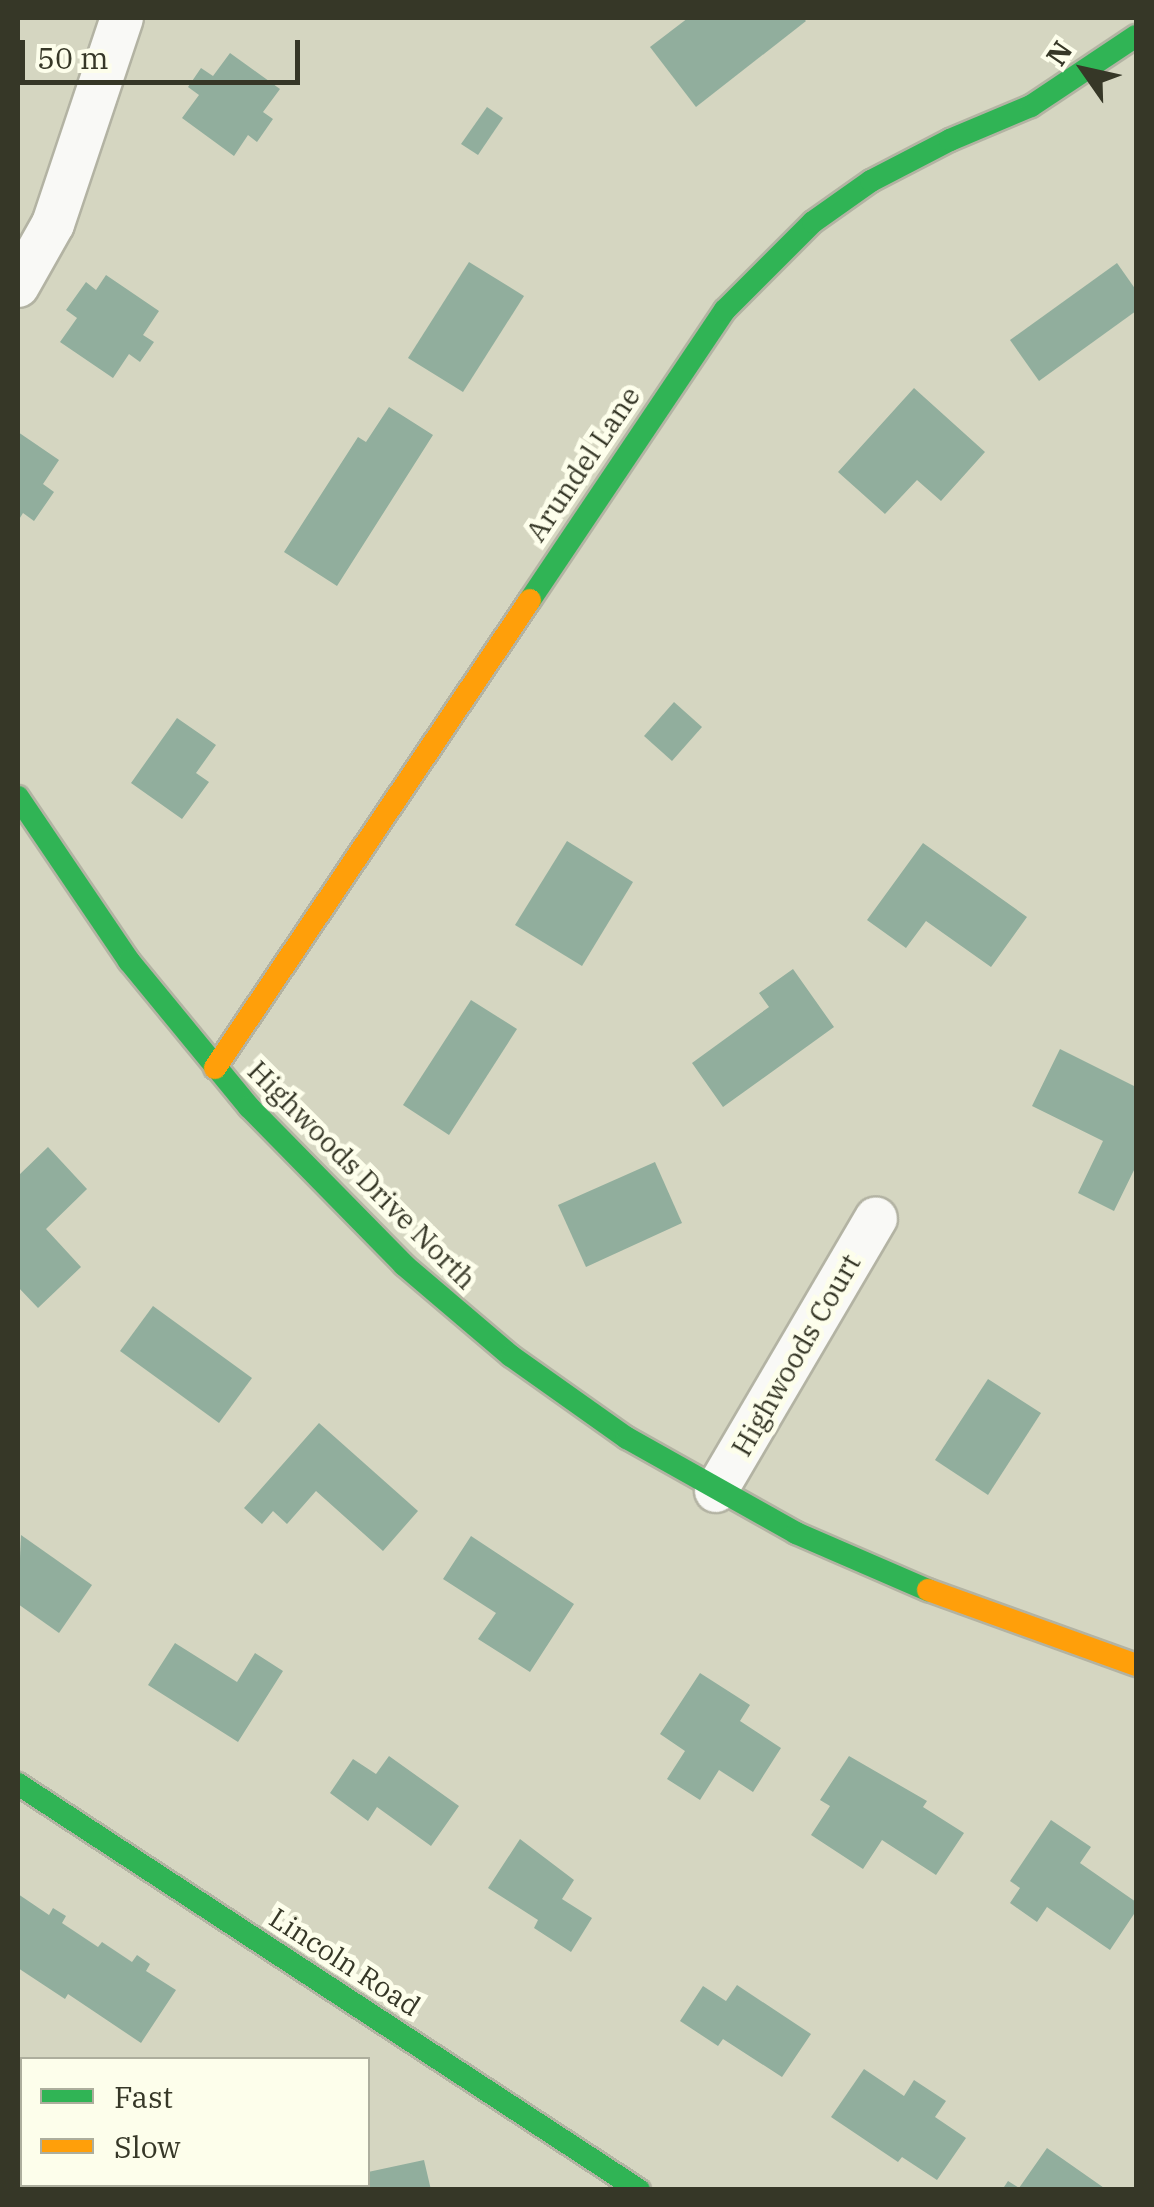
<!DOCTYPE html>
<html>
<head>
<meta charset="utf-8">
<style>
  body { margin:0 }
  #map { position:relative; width:1154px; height:2207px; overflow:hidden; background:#d5d6c1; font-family:"IBM Plex Serif",serif }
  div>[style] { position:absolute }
  .building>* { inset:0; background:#91ae9d }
  .roads { filter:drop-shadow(2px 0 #b3b3a3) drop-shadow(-2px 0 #b3b3a3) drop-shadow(0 2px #b3b3a3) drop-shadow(0 -2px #b3b3a3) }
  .street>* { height:42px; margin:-21px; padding:0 21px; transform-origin:21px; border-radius:21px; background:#f9f9f6 }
  .fast>* { height:22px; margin:-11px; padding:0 11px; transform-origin:11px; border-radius:11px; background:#30b455 }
  .slow>* { height:22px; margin:-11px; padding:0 11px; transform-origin:11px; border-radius:11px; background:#ff9f0a }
  span { translate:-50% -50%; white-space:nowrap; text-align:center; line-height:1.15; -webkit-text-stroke:10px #fdfeeb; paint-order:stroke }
  .street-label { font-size:28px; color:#363727 }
  .frame { position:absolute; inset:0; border:20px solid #363727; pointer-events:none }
  .legend { position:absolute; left:20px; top:2057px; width:350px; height:130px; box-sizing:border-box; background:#fdfeeb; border:2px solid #adae9d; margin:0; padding:12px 18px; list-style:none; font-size:30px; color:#363727 }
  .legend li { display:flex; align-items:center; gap:20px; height:50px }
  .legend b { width:50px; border:2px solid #adae9d }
  .north { position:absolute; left:1034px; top:20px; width:100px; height:100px; -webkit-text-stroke:8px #fdfeeb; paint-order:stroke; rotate:304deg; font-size:28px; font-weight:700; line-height:40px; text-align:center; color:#363727 }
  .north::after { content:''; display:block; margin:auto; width:35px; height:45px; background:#363727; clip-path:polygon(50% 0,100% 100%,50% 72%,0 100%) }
  .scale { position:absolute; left:20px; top:40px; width:280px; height:45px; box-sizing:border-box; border:5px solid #363727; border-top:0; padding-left:12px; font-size:30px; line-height:35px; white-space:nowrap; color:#363727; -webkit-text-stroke:8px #fdfeeb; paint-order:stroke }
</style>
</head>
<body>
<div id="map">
  <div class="building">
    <i style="clip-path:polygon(688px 18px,803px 18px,806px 21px,696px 107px,650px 47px)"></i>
    <i style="clip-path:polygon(230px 53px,280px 89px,263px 112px,273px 119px,257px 142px,248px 135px,234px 156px,182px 118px,199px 95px,188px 87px,201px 68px,213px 76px)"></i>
    <i style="clip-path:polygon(487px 107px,503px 118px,478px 155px,461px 144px)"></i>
    <i style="clip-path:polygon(469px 262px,524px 296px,463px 392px,408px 358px)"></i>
    <i style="clip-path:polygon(1117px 263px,1136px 290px,1136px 311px,1039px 381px,1010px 340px)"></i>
    <i style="clip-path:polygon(106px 275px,159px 311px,143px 335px,154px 342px,140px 362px,129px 354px,113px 378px,60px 342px,77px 318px,66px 310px,86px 282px,96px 290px)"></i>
    <i style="clip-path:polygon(914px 388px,985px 452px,941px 501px,917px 480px,885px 514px,838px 472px)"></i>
    <i style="clip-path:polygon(389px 407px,433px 435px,337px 586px,284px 552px,358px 437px,366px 442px)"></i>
    <i style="clip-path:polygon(18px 432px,59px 460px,43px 484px,54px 492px,34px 521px,23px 513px,18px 521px)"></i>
    <i style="clip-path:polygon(674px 702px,702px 727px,672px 761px,644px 736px)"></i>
    <i style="clip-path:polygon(177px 718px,216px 745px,196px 773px,209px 782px,182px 819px,131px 783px)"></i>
    <i style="clip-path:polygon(567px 841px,633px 882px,582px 966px,515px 925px)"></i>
    <i style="clip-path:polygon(923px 843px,1027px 917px,991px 967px,926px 921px,906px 948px,867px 920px)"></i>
    <i style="clip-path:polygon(793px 969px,834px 1027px,723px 1107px,692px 1063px,769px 1007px,759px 993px)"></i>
    <i style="clip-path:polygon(471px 1000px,517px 1029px,449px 1135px,403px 1105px)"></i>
    <i style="clip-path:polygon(1060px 1049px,1136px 1087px,1136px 1166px,1114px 1211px,1078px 1193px,1103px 1141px,1032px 1106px)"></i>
    <i style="clip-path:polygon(48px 1147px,87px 1189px,46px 1229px,81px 1267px,38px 1308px,18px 1287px,18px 1176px)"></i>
    <i style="clip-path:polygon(655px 1162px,682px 1223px,586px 1267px,558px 1205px)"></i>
    <i style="clip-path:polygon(153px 1306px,252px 1378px,219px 1423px,120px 1351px)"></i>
    <i style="clip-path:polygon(988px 1379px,1041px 1413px,988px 1495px,935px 1460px)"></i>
    <i style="clip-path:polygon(319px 1423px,418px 1511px,383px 1551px,316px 1491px,287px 1524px,273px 1511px,262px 1524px,244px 1508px)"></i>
    <i style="clip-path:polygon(21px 1535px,92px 1585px,59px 1633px,18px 1604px)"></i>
    <i style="clip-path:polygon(471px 1536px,574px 1604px,530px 1672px,478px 1639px,496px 1613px,443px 1579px)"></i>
    <i style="clip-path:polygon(175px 1643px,237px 1682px,255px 1653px,283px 1671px,238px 1742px,148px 1685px)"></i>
    <i style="clip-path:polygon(700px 1673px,750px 1705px,740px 1721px,781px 1748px,753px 1792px,719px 1770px,700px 1800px,667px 1779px,685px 1751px,660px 1734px)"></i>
    <i style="clip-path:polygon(389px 1756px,459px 1806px,431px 1846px,377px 1807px,368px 1821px,330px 1793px,353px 1759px,376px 1774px)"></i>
    <i style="clip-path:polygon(849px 1756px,927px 1801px,923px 1807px,964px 1833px,936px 1875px,882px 1840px,863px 1869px,811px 1835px,830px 1806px,820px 1800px)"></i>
    <i style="clip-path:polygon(1051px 1820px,1091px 1847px,1080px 1863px,1136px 1902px,1136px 1911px,1110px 1950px,1047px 1907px,1037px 1922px,1010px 1903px,1020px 1888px,1010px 1881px)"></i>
    <i style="clip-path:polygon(520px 1839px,574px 1880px,562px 1899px,592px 1918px,571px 1952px,534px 1928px,538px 1920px,488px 1888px)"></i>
    <i style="clip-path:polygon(18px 1894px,49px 1915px,53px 1908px,66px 1916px,62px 1923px,98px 1947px,102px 1942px,132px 1962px,137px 1955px,150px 1964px,146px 1971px,176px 1990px,141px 2043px,68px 1994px,65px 1999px,18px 1968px)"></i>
    <i style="clip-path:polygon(737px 1985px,811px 2034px,782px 2077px,723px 2039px,718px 2046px,680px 2021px,703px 1986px,726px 2001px)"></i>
    <i style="clip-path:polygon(864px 2069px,904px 2096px,914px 2080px,946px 2101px,935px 2117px,966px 2138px,937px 2180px,902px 2157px,898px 2162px,831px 2117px)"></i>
    <i style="clip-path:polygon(18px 2141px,22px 2144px,22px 2184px,62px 2184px,59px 2190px,18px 2190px)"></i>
    <i style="clip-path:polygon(1047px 2148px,1107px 2190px,1002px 2190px,1008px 2181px,1019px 2188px)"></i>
    <i style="clip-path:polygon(424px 2160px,431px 2190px,267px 2190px,266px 2184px,368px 2184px,368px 2172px)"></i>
  </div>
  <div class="roads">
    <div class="street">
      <i style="left:18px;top:286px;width:71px;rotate:-60.6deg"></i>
      <i style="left:53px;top:224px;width:217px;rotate:-71.5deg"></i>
      <i style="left:716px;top:1491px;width:316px;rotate:-59.6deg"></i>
    </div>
    <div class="fast">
      <i style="left:530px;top:600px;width:349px;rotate:-56.1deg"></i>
      <i style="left:725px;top:310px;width:124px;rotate:-45deg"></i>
      <i style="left:813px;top:222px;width:71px;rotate:-35.3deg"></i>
      <i style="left:871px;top:181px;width:89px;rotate:-27.4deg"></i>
      <i style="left:950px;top:140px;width:88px;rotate:-22.8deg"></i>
      <i style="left:1031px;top:106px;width:126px;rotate:-33.7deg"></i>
      <i style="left:18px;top:797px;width:198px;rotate:55.9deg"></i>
      <i style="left:129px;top:961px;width:189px;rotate:50.6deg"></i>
      <i style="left:249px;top:1107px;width:221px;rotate:45.5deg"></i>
      <i style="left:404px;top:1265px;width:140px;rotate:40.4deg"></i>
      <i style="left:511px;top:1356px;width:142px;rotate:35.3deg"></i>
      <i style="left:627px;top:1438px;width:194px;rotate:29.3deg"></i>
      <i style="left:796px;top:1533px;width:144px;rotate:23.4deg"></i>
      <i style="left:18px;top:1784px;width:742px;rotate:33.18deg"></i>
    </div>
    <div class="slow">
      <i style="left:215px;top:1068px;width:564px;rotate:-56.06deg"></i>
      <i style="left:928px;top:1590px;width:221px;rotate:19.8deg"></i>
    </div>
  </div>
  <div class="street-label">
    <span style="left:583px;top:464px;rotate:-56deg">Arundel Lane</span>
    <span style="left:362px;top:1175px;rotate:45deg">Highwoods Drive North</span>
    <span style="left:796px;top:1355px;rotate:-60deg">Highwoods Court</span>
    <span style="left:345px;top:1962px;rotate:33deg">Lincoln Road</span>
  </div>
  <div class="frame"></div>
  <ul class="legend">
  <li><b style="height:12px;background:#30b455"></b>Fast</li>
  <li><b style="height:12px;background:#ff9f0a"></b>Slow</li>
  </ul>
  <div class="north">N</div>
  <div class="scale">50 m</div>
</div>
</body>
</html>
